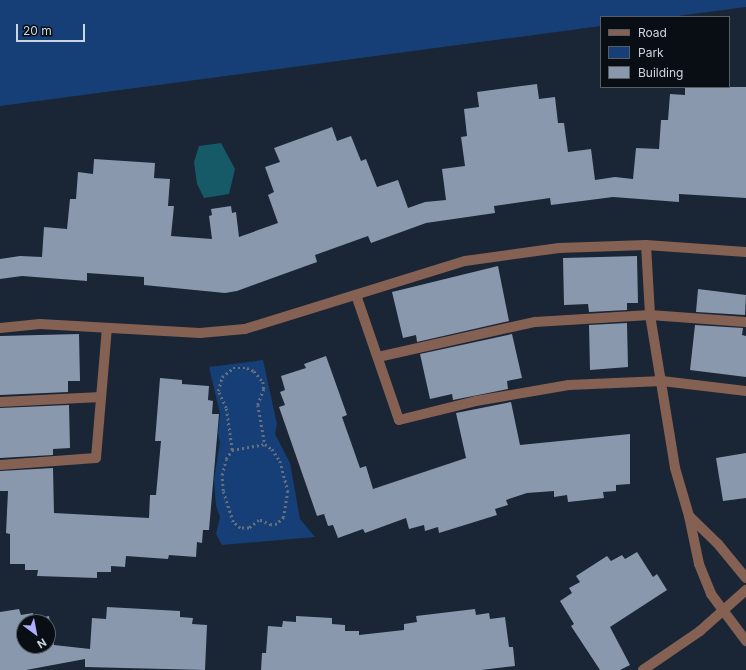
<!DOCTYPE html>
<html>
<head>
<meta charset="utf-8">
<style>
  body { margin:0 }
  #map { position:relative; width:746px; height:670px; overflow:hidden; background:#1a2535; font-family:Inter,sans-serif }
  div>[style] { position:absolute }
  .green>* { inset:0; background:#153f76 }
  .water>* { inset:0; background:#165a67 }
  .building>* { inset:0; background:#8998ac }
  .path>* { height:2.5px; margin-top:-1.25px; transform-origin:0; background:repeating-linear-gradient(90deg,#666f7d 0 2px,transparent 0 5px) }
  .minor>* { height:10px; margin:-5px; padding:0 5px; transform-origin:5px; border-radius:5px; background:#846152 }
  span { translate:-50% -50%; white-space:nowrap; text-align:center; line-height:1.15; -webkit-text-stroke:4px #090e15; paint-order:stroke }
  .legend { position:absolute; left:600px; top:16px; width:130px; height:72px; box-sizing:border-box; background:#090e15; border:1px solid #575e66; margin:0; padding:5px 7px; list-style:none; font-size:12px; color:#cdd5e0 }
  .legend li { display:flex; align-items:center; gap:8px; height:20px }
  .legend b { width:20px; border:1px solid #575e66 }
  .north { position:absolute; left:16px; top:614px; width:40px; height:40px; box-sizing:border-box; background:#090e15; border:1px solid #575e66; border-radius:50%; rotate:148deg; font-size:11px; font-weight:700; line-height:16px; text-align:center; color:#cdd5e0 }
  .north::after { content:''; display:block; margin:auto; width:14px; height:18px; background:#aeaefb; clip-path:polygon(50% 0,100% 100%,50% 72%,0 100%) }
  .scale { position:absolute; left:16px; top:24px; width:69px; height:18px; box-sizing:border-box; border:2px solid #cdd5e0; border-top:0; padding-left:5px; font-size:12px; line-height:14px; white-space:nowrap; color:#cdd5e0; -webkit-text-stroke:3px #090e15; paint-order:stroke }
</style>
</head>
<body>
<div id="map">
  <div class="green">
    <i style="clip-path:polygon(0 0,746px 0,746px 7px,670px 17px,601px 17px,601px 26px,0 106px)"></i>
    <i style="clip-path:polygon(263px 360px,277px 424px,275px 434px,290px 463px,300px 519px,315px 537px,222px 545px,216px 534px,220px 517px,216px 506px,214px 480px,220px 442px,218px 434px,220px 414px,209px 367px)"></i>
  </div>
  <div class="water">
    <i style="clip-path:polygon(221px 143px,235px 169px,229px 194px,204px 198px,197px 184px,194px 162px,199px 146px)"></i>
  </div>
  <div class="building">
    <i style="clip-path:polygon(537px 84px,539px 99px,555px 97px,558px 123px,564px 123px,568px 152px,591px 149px,595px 180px,615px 177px,633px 179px,636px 148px,659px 149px,661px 120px,668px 120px,670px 94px,685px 95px,685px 87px,746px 87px,746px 198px,679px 194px,679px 202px,613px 197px,551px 205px,550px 198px,494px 206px,495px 213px,426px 223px,371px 243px,368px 236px,315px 255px,317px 262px,237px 291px,225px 293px,144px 285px,144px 277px,87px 273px,87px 281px,22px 276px,0 279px,0 259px,20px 256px,42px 257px,44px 227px,67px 229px,70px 199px,76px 199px,78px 172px,93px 174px,94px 159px,155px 163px,154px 178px,170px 179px,168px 206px,174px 206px,171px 236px,212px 239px,209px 216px,212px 215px,211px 209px,231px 206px,232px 213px,236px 212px,239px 237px,278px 223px,268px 195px,274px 192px,265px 167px,280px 162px,274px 148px,332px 127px,337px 141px,351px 136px,361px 161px,366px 159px,377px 187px,398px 180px,408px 208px,425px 202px,446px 200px,442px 169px,465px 166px,461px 137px,467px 136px,464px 109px,479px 107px,477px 92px)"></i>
    <i style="clip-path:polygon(637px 256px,638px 303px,627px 303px,627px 310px,589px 312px,588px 304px,564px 305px,563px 258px)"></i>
    <i style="clip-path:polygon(498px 266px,509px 321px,417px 342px,416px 335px,403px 338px,392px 292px)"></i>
    <i style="clip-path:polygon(698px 289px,746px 295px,745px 315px,696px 312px)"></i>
    <i style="clip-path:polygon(627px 323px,628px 367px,590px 370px,589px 325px)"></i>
    <i style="clip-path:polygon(695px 325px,743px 328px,742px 335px,746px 336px,746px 377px,690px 370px)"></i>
    <i style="clip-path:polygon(79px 334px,80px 381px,68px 381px,68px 392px,0 395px,0 336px)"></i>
    <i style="clip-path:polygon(512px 334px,522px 378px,507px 381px,508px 389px,453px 400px,452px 394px,430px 399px,420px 354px)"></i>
    <i style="clip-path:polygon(326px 356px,347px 415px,342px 417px,360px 468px,366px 466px,373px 489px,466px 458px,456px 413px,511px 402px,520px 445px,630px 434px,630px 484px,616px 485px,616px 491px,603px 492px,604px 498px,568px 502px,567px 495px,554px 497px,554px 491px,527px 493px,506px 500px,508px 505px,495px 509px,497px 515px,439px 533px,438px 527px,425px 531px,424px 525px,409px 529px,406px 518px,365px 533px,363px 529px,338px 538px,333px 525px,328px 526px,324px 514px,317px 516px,279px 407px,285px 405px,280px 392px,285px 390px,281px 376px,306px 368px,304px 364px)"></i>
    <i style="clip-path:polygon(160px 378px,182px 380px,182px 384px,209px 386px,208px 400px,213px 401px,212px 414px,219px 414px,209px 530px,203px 530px,202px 543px,197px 542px,196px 557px,169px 555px,168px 559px,126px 556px,125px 567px,111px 566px,111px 572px,97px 572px,97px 578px,37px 576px,38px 570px,25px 570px,25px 564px,10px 564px,10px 534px,6px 533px,8px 491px,0 491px,0 471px,53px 468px,54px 513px,149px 518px,150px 495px,156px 495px,161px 441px,155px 441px)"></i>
    <i style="clip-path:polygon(69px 405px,70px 448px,53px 449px,53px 455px,0 458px,0 408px)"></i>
    <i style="clip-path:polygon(746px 453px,746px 498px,723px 501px,716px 458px)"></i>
    <i style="clip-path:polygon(637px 552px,653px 577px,657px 574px,667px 590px,610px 627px,630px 665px,620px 670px,600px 670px,571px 626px,574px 624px,560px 601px,572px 593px,569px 588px,580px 582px,576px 576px,607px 556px,611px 561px,622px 555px,625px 559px)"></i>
    <i style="clip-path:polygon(evenodd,107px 607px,180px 611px,180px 617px,193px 618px,192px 624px,207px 625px,205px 670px,85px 667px,85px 659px,26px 670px,0 670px,0 612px,19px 609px,21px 615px,33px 613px,34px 619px,49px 616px,54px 645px,90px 649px,92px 618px,106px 619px,107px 607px,24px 622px,48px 622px,48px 646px,24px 646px,24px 622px)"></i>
    <i style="clip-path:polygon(475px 609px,476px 615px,489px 613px,490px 619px,505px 617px,509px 647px,513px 647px,515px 666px,481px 670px,261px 670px,262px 653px,266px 653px,268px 626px,282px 627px,283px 621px,296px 622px,296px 616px,332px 618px,332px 624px,345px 625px,345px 631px,359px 631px,359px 635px,404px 630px,404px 624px,417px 622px,416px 616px)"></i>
  </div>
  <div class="path">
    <i style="left:232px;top:450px;width:34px;rotate:-10deg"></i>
    <i style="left:265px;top:444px;width:9px;rotate:36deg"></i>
    <i style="left:272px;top:449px;width:14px;rotate:56deg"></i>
    <i style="left:280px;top:461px;width:31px;rotate:75deg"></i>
    <i style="left:288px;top:491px;width:26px;rotate:99deg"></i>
    <i style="left:284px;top:517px;width:10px;rotate:135deg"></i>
    <i style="left:277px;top:524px;width:6px;rotate:171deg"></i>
    <i style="left:271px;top:525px;width:13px;rotate:-157deg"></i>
    <i style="left:259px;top:520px;width:13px;rotate:141deg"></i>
    <i style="left:249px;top:528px;width:9px;rotate:180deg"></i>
    <i style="left:240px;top:528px;width:9px;rotate:-139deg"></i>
    <i style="left:233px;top:522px;width:33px;rotate:-108deg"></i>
    <i style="left:223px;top:491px;width:16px;rotate:-94deg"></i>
    <i style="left:222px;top:475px;width:16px;rotate:-76deg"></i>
    <i style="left:226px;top:459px;width:11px;rotate:-56deg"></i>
    <i style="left:232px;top:450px;width:42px;rotate:-98.1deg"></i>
    <i style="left:226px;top:408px;width:19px;rotate:-115deg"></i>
    <i style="left:218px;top:391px;width:15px;rotate:-74deg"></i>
    <i style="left:222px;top:377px;width:14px;rotate:-39deg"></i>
    <i style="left:233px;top:368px;width:14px"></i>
    <i style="left:247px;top:368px;width:8px;rotate:23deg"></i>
    <i style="left:254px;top:371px;width:14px;rotate:51deg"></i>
    <i style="left:263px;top:382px;width:7px;rotate:82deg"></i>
    <i style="left:264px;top:389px;width:17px;rotate:111deg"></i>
    <i style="left:258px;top:405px;width:40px;rotate:80deg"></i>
  </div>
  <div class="minor">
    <i style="left:646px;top:245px;width:70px;rotate:86.7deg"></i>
    <i style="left:650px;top:315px;width:155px;rotate:80.7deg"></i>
    <i style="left:675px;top:468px;width:50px;rotate:73.7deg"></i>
    <i style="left:356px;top:295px;width:132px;rotate:71deg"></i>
    <i style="left:399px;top:420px;width:79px;rotate:-13.9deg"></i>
    <i style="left:476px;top:401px;width:94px;rotate:-9.8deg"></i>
    <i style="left:569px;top:385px;width:93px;rotate:-2.5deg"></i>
    <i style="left:662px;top:381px;width:85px;rotate:6.8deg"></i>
    <i style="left:0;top:328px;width:40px;rotate:-5.7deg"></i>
    <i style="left:40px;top:324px;width:160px;rotate:3.2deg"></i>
    <i style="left:200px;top:333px;width:45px;rotate:-5.1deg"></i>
    <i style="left:245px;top:329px;width:230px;rotate:-17.2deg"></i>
    <i style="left:465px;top:261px;width:95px;rotate:-7.9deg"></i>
    <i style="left:559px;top:248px;width:87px;rotate:-2deg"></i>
    <i style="left:646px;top:245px;width:100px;rotate:4deg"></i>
    <i style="left:378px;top:357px;width:161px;rotate:-12.6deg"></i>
    <i style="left:535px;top:322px;width:115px;rotate:-3.5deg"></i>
    <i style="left:650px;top:315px;width:96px;rotate:4.2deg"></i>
    <i style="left:0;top:402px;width:101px;rotate:-2.8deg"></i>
    <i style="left:0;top:465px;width:96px;rotate:-4.2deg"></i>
    <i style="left:96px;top:458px;width:130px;rotate:-85.2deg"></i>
    <i style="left:746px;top:578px;width:44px;rotate:-129.5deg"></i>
    <i style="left:718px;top:544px;width:40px;rotate:-136deg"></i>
    <i style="left:689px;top:516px;width:49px;rotate:78.2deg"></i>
    <i style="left:699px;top:564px;width:32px;rotate:68deg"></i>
    <i style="left:711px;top:594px;width:59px;rotate:53.3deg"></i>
    <i style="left:643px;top:670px;width:69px;rotate:-34.4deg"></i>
    <i style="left:700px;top:631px;width:62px;rotate:-41.7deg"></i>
  </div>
  <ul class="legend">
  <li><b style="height:5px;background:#846152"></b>Road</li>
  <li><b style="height:11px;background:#153f76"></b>Park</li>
  <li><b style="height:11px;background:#8998ac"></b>Building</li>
  </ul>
  <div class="north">N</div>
  <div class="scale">20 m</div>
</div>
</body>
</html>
